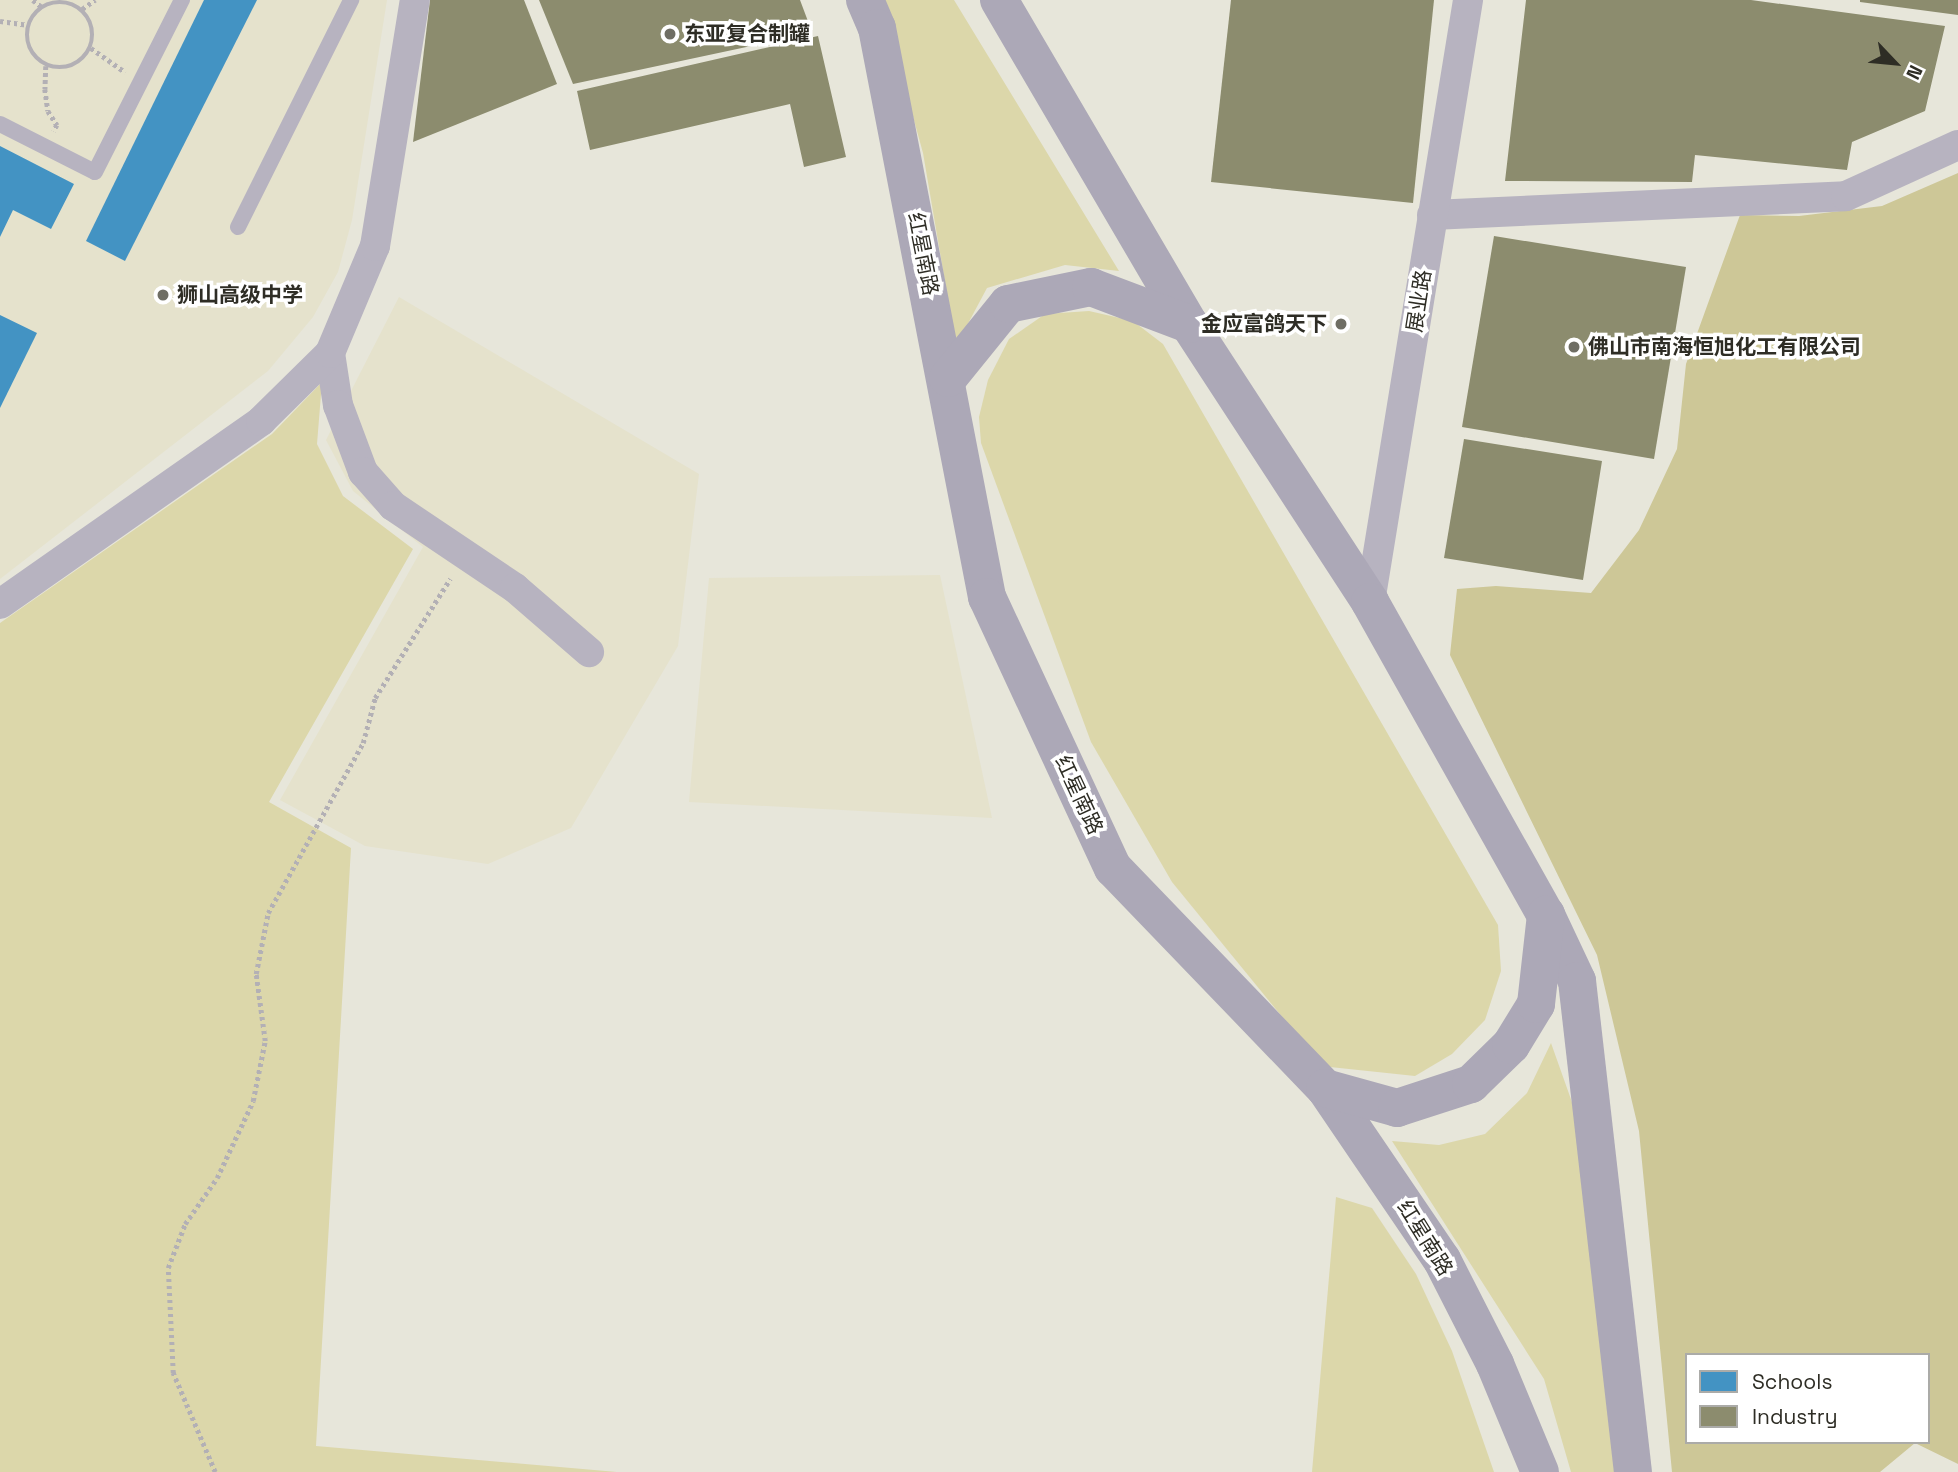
<!DOCTYPE html>
<html>
<head>
<meta charset="utf-8">
<style>
  body { margin:0 }
  #map { position:relative; width:1958px; height:1472px; overflow:hidden; background:#e7e6da; font-family:"Space Grotesk","Noto Sans SC",sans-serif }
  div>[style] { position:absolute }
  .built>* { inset:0; background:#e5e2cc }
  .green>* { inset:0; background:#dcd7aa }
  .forest>* { inset:0; background:#cdc797 }
  .schools>* { inset:0; background:#4393c3 }
  .industry>* { inset:0; background:#8c8c6e }
  .path>* { height:4.5px; margin-top:-2.25px; transform-origin:0; background:repeating-linear-gradient(90deg,#b3b0b5 0 3.5px,transparent 0 7px) }
  .path>.ring { margin:-2.25px; padding:0; box-sizing:content-box; background:none; border:4.5px solid #b3b0b5; border-radius:50% }
  .service>* { height:16px; margin:-8px; padding:0 8px; transform-origin:8px; border-radius:8px; background:#b7b3c0 }
  .minor>* { height:30px; margin:-15px; padding:0 15px; transform-origin:15px; border-radius:15px; background:#b7b3c0 }
  .secondary>* { height:38px; margin:-19px; padding:0 19px; transform-origin:19px; border-radius:19px; background:#aca8b7 }
  .dots>* { width:19px; height:19px; translate:-50% -50%; box-sizing:border-box; border:4px solid #fff; border-radius:50% }
  span { translate:-50% -50%; white-space:nowrap; text-align:center; line-height:1.15; -webkit-text-stroke:7px #fff; paint-order:stroke }
  .poi-label { font-size:21px; color:#2e2d25; font-weight:700 }
  .left { translate:0 -50%; text-align:left }
  .right { translate:-100% -50%; text-align:right }
  .street-label { font-size:21px; color:#2e2d25 }
  .legend { position:absolute; left:1685px; top:1353px; width:245px; height:91px; box-sizing:border-box; background:#fff; border:2px solid #ababa8; margin:0; padding:9px 12px; list-style:none; font-size:21px; color:#2e2d25 }
  .legend li { display:flex; align-items:center; gap:14px; height:35px }
  .legend b { width:35px; border:2px solid #ababa8 }
  .north { position:absolute; left:1860px; top:28px; width:70px; height:70px; -webkit-text-stroke:5px #fff; paint-order:stroke; rotate:116deg; font-size:19px; font-weight:700; line-height:28px; text-align:center; color:#2e2d25 }
  .north::after { content:''; display:block; margin:auto; width:24px; height:32px; background:#2e2d25; clip-path:polygon(50% 0,100% 100%,50% 72%,0 100%) }
</style>
</head>
<body>
<div id="map">
  <div class="built">
    <i style="clip-path:polygon(0 0,387px 0,352px 220px,338px 272px,313px 317px,268px 371px,0 579px)"></i>
    <i style="clip-path:polygon(399px 297px,699px 474px,678px 646px,571px 828px,488px 864px,365px 846px,280px 800px,423px 547px,353px 491px,326px 440px)"></i>
    <i style="clip-path:polygon(940px 575px,992px 818px,689px 802px,709px 578px)"></i>
  </div>
  <div class="green">
    <i style="clip-path:polygon(881px 0,954px 0,1119px 271px,1065px 265px,987px 288px,956px 346px,923px 153px)"></i>
    <i style="clip-path:polygon(1089px 311px,1133px 321px,1163px 344px,1498px 925px,1501px 971px,1485px 1020px,1452px 1054px,1415px 1076px,1330px 1067px,1310px 1051px,1172px 882px,1091px 742px,981px 443px,979px 417px,988px 380px,1009px 339px,1045px 314px)"></i>
    <i style="clip-path:polygon(322px 382px,317px 444px,343px 496px,413px 549px,269px 802px,351px 848px,316px 1446px,617px 1472px,0 1472px,0 623px,272px 434px)"></i>
    <i style="clip-path:polygon(1551px 1043px,1573px 1105px,1623px 1472px,1571px 1472px,1544px 1379px,1392px 1141px,1439px 1145px,1485px 1134px,1527px 1093px)"></i>
    <i style="clip-path:polygon(1336px 1197px,1372px 1208px,1416px 1274px,1452px 1351px,1494px 1472px,1312px 1472px)"></i>
  </div>
  <div class="forest">
    <i style="clip-path:polygon(evenodd,1958px 173px,1958px 1464px,1915px 1443px,1880px 1472px,1672px 1472px,1639px 1131px,1597px 955px,1450px 655px,1457px 589px,1496px 586px,1591px 593px,1639px 530px,1677px 449px,1686px 364px,1740px 215px,1799px 216px,1882px 206px,1958px 173px,1687px 1355px,1928px 1355px,1928px 1442px,1687px 1442px,1687px 1355px)"></i>
  </div>
  <div class="schools">
    <i style="clip-path:polygon(204px 0,257px 0,125px 261px,86px 241px)"></i>
    <i style="clip-path:polygon(0 146px,74px 184px,51px 229px,13px 210px,0 237px)"></i>
    <i style="clip-path:polygon(0 315px,37px 333px,0 408px)"></i>
  </div>
  <div class="industry">
    <i style="clip-path:polygon(430px 0,524px 0,557px 84px,413px 142px)"></i>
    <i style="clip-path:polygon(539px 0,800px 0,809px 24px,765px 43px,573px 84px)"></i>
    <i style="clip-path:polygon(1231px 0,1434px 0,1413px 203px,1211px 182px)"></i>
    <i style="clip-path:polygon(1526px 0,1751px 0,1945px 26px,1925px 111px,1852px 142px,1847px 170px,1695px 155px,1692px 182px,1505px 181px)"></i>
    <i style="clip-path:polygon(1860px 0,1958px 0,1958px 15px,1860px 2px)"></i>
    <i style="clip-path:polygon(818px 36px,846px 157px,804px 167px,790px 104px,590px 150px,577px 91px)"></i>
    <i style="clip-path:polygon(1494px 236px,1686px 267px,1654px 459px,1462px 427px)"></i>
    <i style="clip-path:polygon(1464px 439px,1602px 461px,1583px 580px,1444px 558px)"></i>
  </div>
  <div class="path">
    <i style="left:33px;top:0;width:11px;rotate:38deg"></i>
    <i class="ring" style="left:27px;top:2px;width:61.5px;height:61.5px"></i>
    <i style="left:82px;top:9px;width:16px;rotate:-35deg"></i>
    <i style="left:0;top:21px;width:29px;rotate:8deg"></i>
    <i style="left:91px;top:48px;width:42px;rotate:35.2deg"></i>
    <i style="left:46px;top:66px;width:23px;rotate:92deg"></i>
    <i style="left:45px;top:89px;width:22px;rotate:82deg"></i>
    <i style="left:48px;top:111px;width:17px;rotate:57deg"></i>
    <i style="left:57px;top:125px;width:7px;rotate:117deg"></i>
    <i style="left:215px;top:1472px;width:108px;rotate:-113deg"></i>
    <i style="left:173px;top:1373px;width:105px;rotate:-92.7deg"></i>
    <i style="left:168px;top:1268px;width:47px;rotate:-68.9deg"></i>
    <i style="left:185px;top:1224px;width:56px;rotate:-55.2deg"></i>
    <i style="left:217px;top:1178px;width:85px;rotate:-64.9deg"></i>
    <i style="left:253px;top:1101px;width:61px;rotate:-78.7deg"></i>
    <i style="left:265px;top:1041px;width:68px;rotate:-97.7deg"></i>
    <i style="left:256px;top:974px;width:62px;rotate:-78.9deg"></i>
    <i style="left:268px;top:913px;width:195px;rotate:-60.8deg"></i>
    <i style="left:363px;top:743px;width:47px;rotate:-75.1deg"></i>
    <i style="left:375px;top:698px;width:141px;rotate:-57.8deg"></i>
  </div>
  <div class="service">
    <i style="left:0;top:124px;width:106px;rotate:26.8deg"></i>
    <i style="left:95px;top:172px;width:193px;rotate:-63.2deg"></i>
    <i style="left:238px;top:227px;width:254px;rotate:-63.5deg"></i>
  </div>
  <div class="minor">
    <i style="left:1432px;top:215px;width:414px;rotate:-2.6deg"></i>
    <i style="left:1846px;top:196px;width:123px;rotate:-24.5deg"></i>
    <i style="left:330px;top:353px;width:53px;rotate:81.3deg"></i>
    <i style="left:338px;top:405px;width:72px;rotate:69.5deg"></i>
    <i style="left:363px;top:472px;width:45px;rotate:48.6deg"></i>
    <i style="left:393px;top:506px;width:147px;rotate:33.9deg"></i>
    <i style="left:515px;top:588px;width:98px;rotate:40.9deg"></i>
    <i style="left:1370px;top:602px;width:610px;rotate:-80.75deg"></i>
    <i style="left:0;top:604px;width:319px;rotate:-35deg"></i>
    <i style="left:261px;top:421px;width:97px;rotate:-44.6deg"></i>
    <i style="left:330px;top:353px;width:116px;rotate:-67.2deg"></i>
    <i style="left:375px;top:246px;width:249px;rotate:-80.8deg"></i>
  </div>
  <div class="secondary">
    <i style="left:865px;top:0;width:30px;rotate:67deg"></i>
    <i style="left:877px;top:28px;width:580px;rotate:79.06deg"></i>
    <i style="left:987px;top:597px;width:299px;rotate:65.1deg"></i>
    <i style="left:1113px;top:868px;width:306px;rotate:46.1deg"></i>
    <i style="left:1325px;top:1088px;width:208px;rotate:55.8deg"></i>
    <i style="left:1442px;top:1260px;width:117px;rotate:63deg"></i>
    <i style="left:1495px;top:1364px;width:117px;rotate:67.4deg"></i>
    <i style="left:999px;top:0;width:376px;rotate:59.6deg"></i>
    <i style="left:1189px;top:324px;width:332px;rotate:56.9deg"></i>
    <i style="left:1370px;top:602px;width:359px;rotate:60.7deg"></i>
    <i style="left:1546px;top:915px;width:73px;rotate:64.8deg"></i>
    <i style="left:1577px;top:981px;width:494px;rotate:83.5deg"></i>
    <i style="left:948px;top:378px;width:95px;rotate:-51deg"></i>
    <i style="left:1008px;top:304px;width:85px;rotate:-11.6deg"></i>
    <i style="left:1091px;top:287px;width:105px;rotate:20.7deg"></i>
    <i style="left:1325px;top:1088px;width:75px;rotate:15.5deg"></i>
    <i style="left:1397px;top:1108px;width:78px;rotate:-18deg"></i>
    <i style="left:1471px;top:1084px;width:56px;rotate:-44.3deg"></i>
    <i style="left:1511px;top:1045px;width:48px;rotate:-58.6deg"></i>
    <i style="left:1536px;top:1004px;width:90px;rotate:-83.6deg"></i>
  </div>
  <div class="dots">
    <i style="left:670px;top:34px;background:#6f6e64"></i>
    <i style="left:163px;top:295px;background:#6f6e64"></i>
    <i style="left:1341px;top:324px;background:#6f6e64"></i>
    <i style="left:1574px;top:347px;background:#6f6e64"></i>
  </div>
  <div class="poi-label">
    <span class="left" style="left:684px;top:34px">东亚复合制罐</span>
    <span class="left" style="left:177px;top:295px">狮山高级中学</span>
    <span class="right" style="left:1327px;top:324px">金应富鸽天下</span>
    <span class="left" style="left:1588px;top:347px">佛山市南海恒旭化工有限公司</span>
  </div>
  <div class="street-label">
    <span style="left:923px;top:254px;rotate:79deg">红星南路</span>
    <span style="left:1419px;top:301px;rotate:-81deg">展业路</span>
    <span style="left:1079px;top:795px;rotate:65deg">红星南路</span>
    <span style="left:1425px;top:1238px;rotate:58deg">红星南路</span>
  </div>
  <ul class="legend">
  <li><b style="height:19px;background:#4393c3"></b>Schools</li>
  <li><b style="height:19px;background:#8c8c6e"></b>Industry</li>
  </ul>
  <div class="north">N</div>
</div>
</body>
</html>
